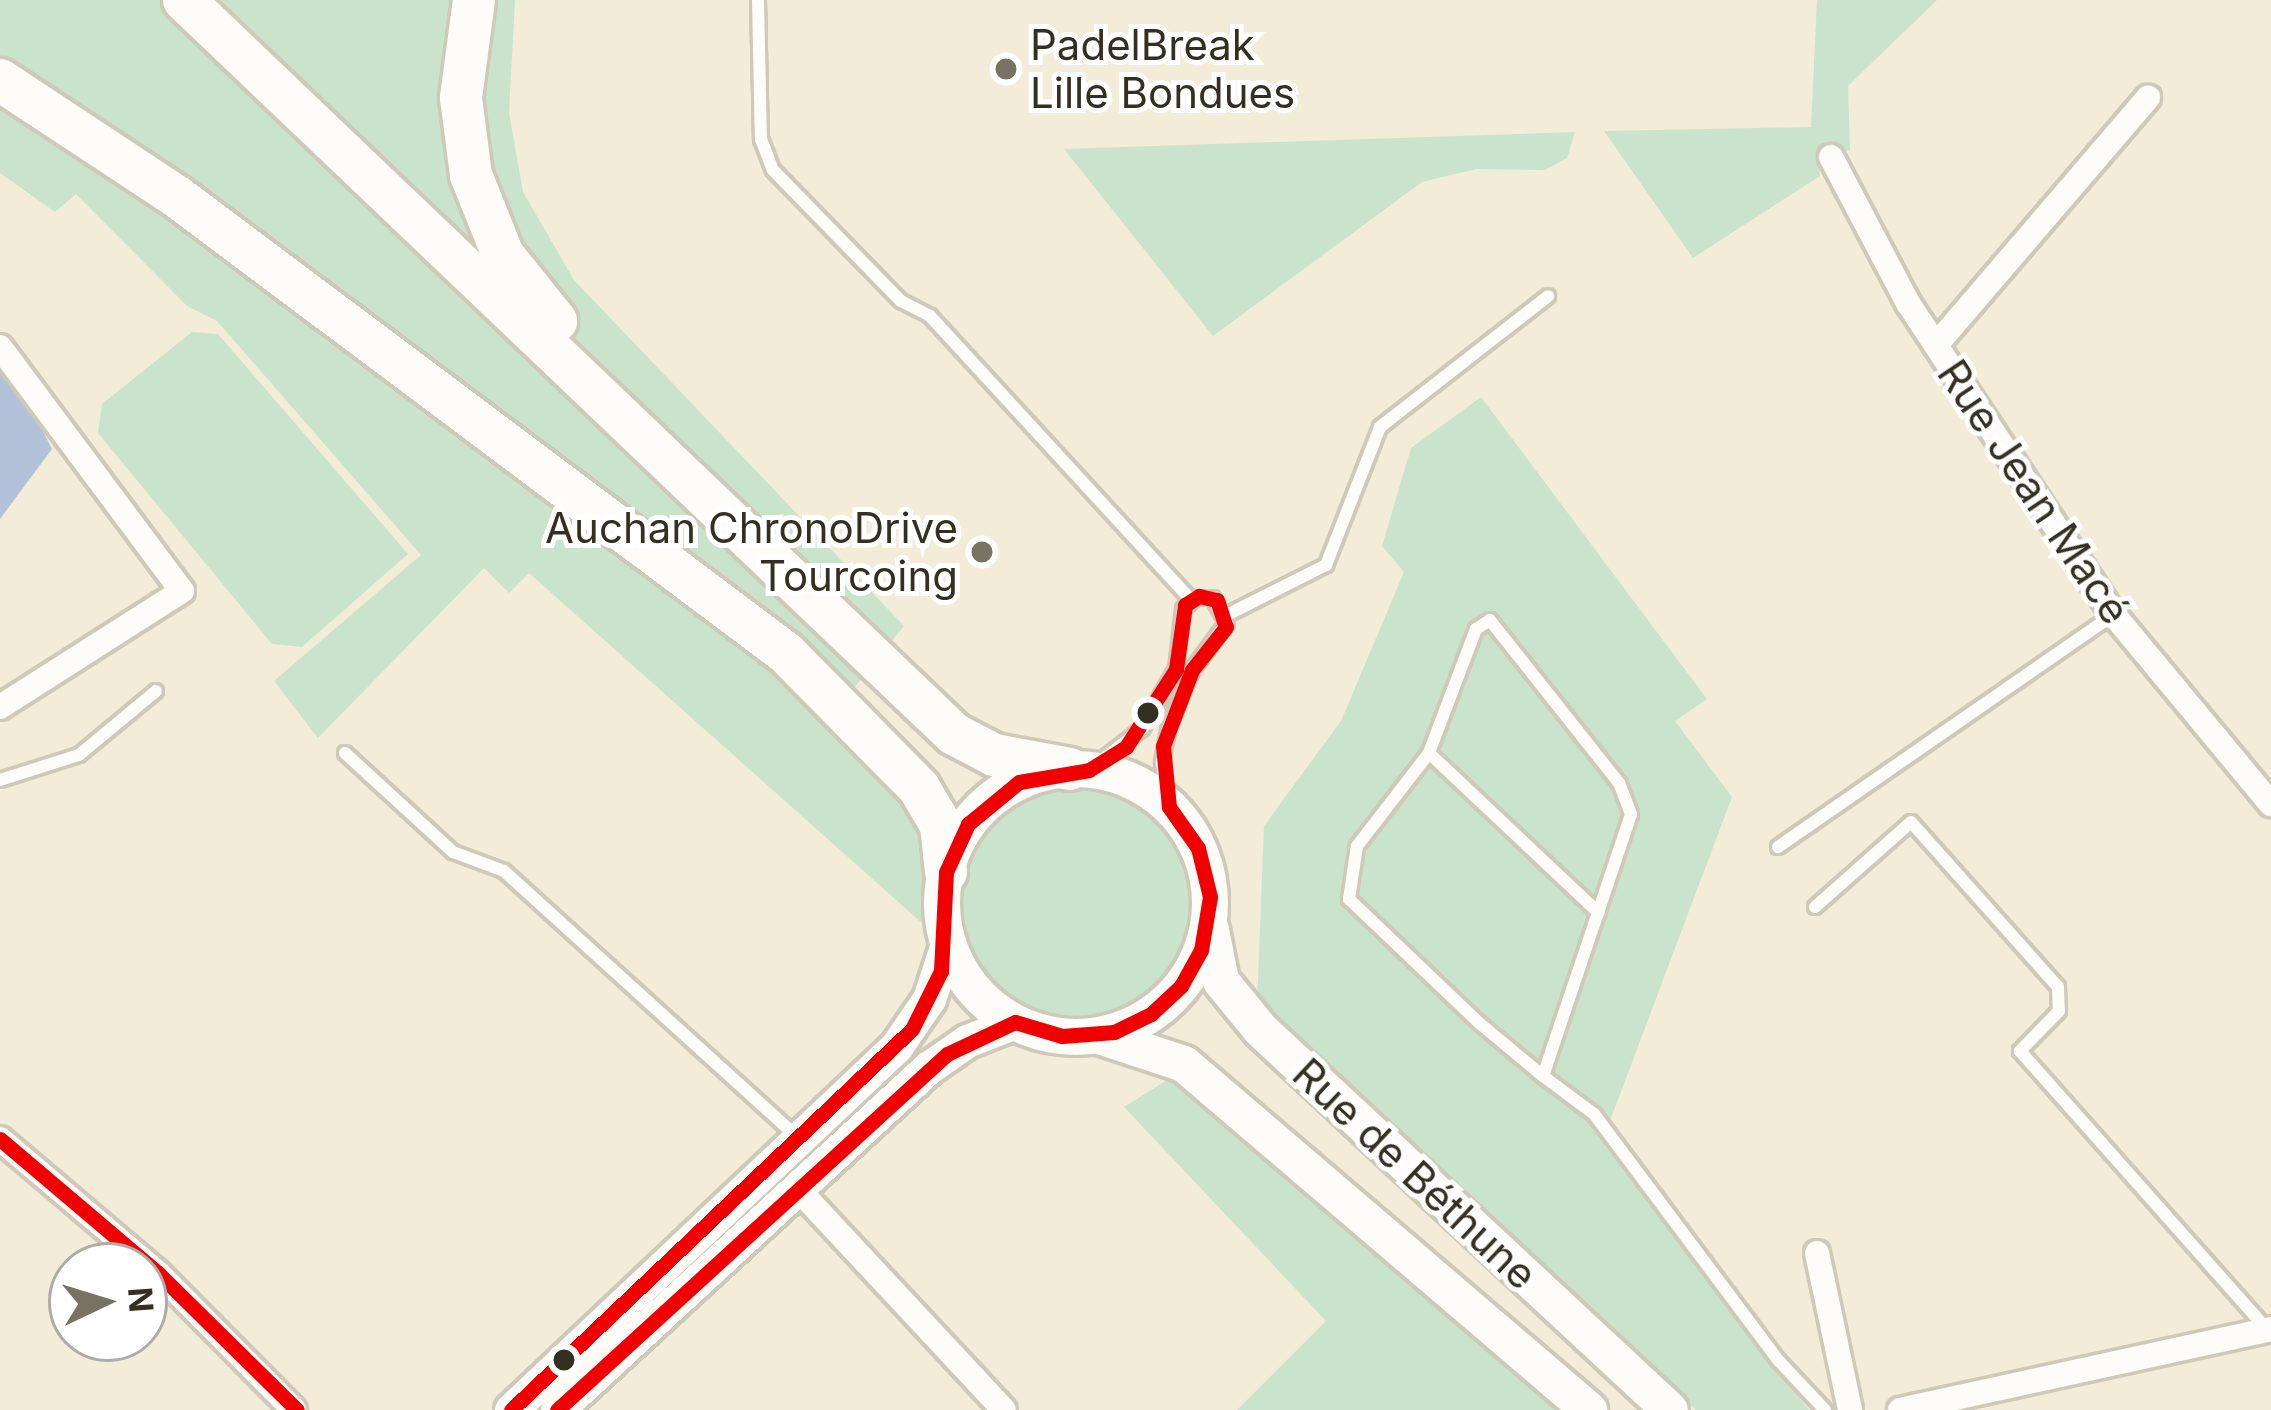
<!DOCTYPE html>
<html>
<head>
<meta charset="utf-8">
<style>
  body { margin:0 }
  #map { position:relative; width:2271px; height:1410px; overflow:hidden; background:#f3ecd8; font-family:Inter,sans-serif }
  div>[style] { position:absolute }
  .green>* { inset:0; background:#cae3cd }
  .round { border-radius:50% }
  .water>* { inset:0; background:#b3c2d9 }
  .roads { filter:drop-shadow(3px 0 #cec9b9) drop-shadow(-3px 0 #cec9b9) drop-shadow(0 3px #cec9b9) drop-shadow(0 -3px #cec9b9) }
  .lane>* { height:12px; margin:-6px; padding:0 6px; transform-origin:6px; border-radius:6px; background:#fdfcf9 }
  .street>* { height:24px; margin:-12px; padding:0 12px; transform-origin:12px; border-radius:12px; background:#fdfcf9 }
  .secondary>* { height:33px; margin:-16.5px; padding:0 16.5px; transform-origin:16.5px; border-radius:16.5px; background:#fdfcf9 }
  .primary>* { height:36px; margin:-18px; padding:0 18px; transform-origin:18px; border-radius:18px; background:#fdfcf9 }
  .primary>.ring { margin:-18px; padding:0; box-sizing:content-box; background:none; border:36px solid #fdfcf9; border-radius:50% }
  .highway>* { height:42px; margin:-21px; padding:0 21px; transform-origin:21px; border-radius:21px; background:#fdfcf9 }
  .bus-1>* { height:15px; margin:-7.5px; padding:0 7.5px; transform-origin:7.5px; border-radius:7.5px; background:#f00000 }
  .dots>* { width:33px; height:33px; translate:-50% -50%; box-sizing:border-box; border:6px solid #fff; border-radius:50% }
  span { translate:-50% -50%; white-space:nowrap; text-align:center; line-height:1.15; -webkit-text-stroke:10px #fff; paint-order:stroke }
  .poi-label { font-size:42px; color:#343021 }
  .left { translate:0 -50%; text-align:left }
  .right { translate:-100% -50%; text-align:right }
  .street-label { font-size:42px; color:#343021 }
  .north { position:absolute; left:48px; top:1242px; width:120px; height:120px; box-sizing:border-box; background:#fff; border:3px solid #aeaca6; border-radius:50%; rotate:86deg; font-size:33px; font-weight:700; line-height:48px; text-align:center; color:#343021 }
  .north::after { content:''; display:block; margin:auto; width:42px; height:54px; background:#777261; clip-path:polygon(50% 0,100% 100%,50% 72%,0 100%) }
</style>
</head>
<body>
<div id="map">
  <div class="green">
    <i style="clip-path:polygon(0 0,515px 0,509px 113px,523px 192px,574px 280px,904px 626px,829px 719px,918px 815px,929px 861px,923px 924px,529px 573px,509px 593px,484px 568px,318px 738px,274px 681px,421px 555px,217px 321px,187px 306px,76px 194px,55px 212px,0 173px)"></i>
    <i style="clip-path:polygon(1817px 0,1937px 0,1848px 86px,1850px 150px,1818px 154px,1820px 176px,1693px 258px,1604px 131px,1811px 127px)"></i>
    <i style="clip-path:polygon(1575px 132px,1567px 158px,1545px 170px,1476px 169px,1422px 182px,1213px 336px,1064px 149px)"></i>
    <i style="clip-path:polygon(192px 332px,218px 334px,408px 554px,302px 647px,272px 644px,98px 433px,102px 404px)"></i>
    <i style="clip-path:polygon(1481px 397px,1707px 699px,1675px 721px,1732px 797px,1602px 1142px,1809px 1410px,1696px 1410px,1257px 1003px,1264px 826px,1341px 721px,1404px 572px,1382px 546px,1411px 448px)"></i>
    <i class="round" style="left:963px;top:786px;width:230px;height:230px"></i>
    <i style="clip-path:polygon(1172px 1077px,1569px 1410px,1237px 1410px,1326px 1321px,1124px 1107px)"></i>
  </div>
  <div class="water">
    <i style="clip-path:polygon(0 373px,29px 404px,52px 449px,0 519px)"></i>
  </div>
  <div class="roads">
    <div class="lane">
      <i style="left:758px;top:0;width:139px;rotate:88.8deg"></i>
      <i style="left:761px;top:139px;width:33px;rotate:69deg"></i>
      <i style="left:773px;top:170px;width:183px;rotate:45.7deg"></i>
      <i style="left:901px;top:301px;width:33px;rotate:27deg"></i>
      <i style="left:930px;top:316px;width:386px;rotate:47.4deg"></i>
      <i style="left:1227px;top:615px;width:111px;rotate:-26.8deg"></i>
      <i style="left:1326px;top:565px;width:148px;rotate:-68.6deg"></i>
      <i style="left:1380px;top:427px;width:213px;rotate:-37.9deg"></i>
      <i style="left:345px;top:753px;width:147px;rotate:42.5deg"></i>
      <i style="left:453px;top:852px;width:54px;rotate:20.4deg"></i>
      <i style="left:504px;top:871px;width:397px;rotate:42.2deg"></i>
      <i style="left:1429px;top:753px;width:233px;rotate:43.3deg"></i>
      <i style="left:1089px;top:770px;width:67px;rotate:-37.7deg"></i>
      <i style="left:1142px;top:729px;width:69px;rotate:-60.5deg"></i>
      <i style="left:1176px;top:669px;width:60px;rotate:-83.3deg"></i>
      <i style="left:1183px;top:609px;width:16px;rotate:-43deg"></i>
      <i style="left:1195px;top:598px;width:18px"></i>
      <i style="left:1213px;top:598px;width:29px;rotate:61deg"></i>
      <i style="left:1227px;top:623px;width:59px;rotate:126.7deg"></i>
      <i style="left:1192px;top:670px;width:61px;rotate:112.3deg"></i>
      <i style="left:1169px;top:726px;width:38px;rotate:101deg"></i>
      <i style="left:1162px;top:763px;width:45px;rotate:81deg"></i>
      <i style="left:0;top:780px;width:83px;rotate:-17.6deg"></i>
      <i style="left:79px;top:755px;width:100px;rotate:-39.7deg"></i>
      <i style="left:1778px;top:847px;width:407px;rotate:-34.7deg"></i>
      <i style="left:1815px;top:907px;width:128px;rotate:-41.5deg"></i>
      <i style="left:1911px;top:822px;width:221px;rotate:48.3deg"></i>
      <i style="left:2058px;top:987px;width:24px;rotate:88deg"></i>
      <i style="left:2059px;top:1011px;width:56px;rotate:134.3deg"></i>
      <i style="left:2020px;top:1051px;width:372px;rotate:48.4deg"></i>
      <i style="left:1543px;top:1076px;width:276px;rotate:-71.4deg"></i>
      <i style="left:1631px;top:814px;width:33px;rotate:-111deg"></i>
      <i style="left:1619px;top:783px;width:208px;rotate:-128.4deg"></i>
      <i style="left:1490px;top:620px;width:17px;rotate:147deg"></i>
      <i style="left:1476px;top:629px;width:133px;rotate:110.8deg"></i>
      <i style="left:1429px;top:753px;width:118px;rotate:127.7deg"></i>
      <i style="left:1357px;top:846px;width:54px;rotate:98.6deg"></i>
      <i style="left:1349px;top:899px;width:178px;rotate:43.6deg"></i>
      <i style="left:1478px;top:1022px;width:85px;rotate:39.7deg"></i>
      <i style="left:1543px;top:1076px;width:64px;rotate:36.7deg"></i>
      <i style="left:1594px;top:1114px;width:309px;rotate:53.2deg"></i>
      <i style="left:1779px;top:1361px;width:67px;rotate:46.8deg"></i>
    </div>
    <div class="street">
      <i style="left:1831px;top:157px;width:165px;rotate:62.2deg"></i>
      <i style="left:1908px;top:303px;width:374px;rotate:56.6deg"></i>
      <i style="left:2114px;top:615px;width:246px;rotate:50.3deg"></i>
      <i style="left:1936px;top:345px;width:326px;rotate:-49.4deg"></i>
      <i style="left:0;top:347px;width:304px;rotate:53.3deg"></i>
      <i style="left:182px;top:591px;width:216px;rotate:147.5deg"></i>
      <i style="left:0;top:1139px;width:207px;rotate:40.3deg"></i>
      <i style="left:158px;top:1273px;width:193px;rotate:45.2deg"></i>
      <i style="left:795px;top:1186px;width:306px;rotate:47deg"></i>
      <i style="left:1817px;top:1253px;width:160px;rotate:78.1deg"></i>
      <i style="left:1900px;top:1410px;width:380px;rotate:-12.3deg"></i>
    </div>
    <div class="secondary">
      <i style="left:511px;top:1410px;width:529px;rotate:-43.32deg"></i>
      <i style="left:896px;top:1047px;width:58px;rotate:-55.5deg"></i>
      <i style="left:929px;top:999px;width:61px;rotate:-71.9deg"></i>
      <i style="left:557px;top:1410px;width:505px;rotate:-42.67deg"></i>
      <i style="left:928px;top:1068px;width:47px;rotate:-34.7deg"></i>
      <i style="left:967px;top:1041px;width:52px;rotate:-21.6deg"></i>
    </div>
    <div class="primary">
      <i class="ring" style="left:942px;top:769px;width:232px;height:232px"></i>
      <i style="left:1211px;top:930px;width:52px;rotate:78.9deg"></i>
      <i style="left:1221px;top:981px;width:63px;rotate:50.8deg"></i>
      <i style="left:1261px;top:1030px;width:558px;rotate:42.9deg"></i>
      <i style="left:1102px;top:1037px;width:86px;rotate:18.2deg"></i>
      <i style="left:1184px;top:1064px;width:533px;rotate:40.51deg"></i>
    </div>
    <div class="highway">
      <i style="left:184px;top:0;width:1064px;rotate:43.63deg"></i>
      <i style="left:954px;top:734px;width:45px;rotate:27.7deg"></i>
      <i style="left:994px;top:755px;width:77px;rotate:10.4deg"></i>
      <i style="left:474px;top:0;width:99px;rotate:97.6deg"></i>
      <i style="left:461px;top:98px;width:78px;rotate:82.6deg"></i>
      <i style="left:471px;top:175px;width:86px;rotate:68.2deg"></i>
      <i style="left:503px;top:255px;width:85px;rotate:51.2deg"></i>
      <i style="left:0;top:80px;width:211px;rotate:33.4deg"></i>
      <i style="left:176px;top:196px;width:762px;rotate:36.84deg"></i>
      <i style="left:786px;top:653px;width:190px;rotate:45.4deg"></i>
      <i style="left:919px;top:788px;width:43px;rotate:59.3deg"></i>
      <i style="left:941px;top:825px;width:47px;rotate:83.9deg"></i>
    </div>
  </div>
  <div class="bus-1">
    <i style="left:0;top:1139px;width:207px;rotate:40.3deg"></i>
    <i style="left:158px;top:1273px;width:195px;rotate:44.6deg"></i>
    <i style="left:511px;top:1410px;width:553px;rotate:-43.53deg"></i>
    <i style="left:912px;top:1029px;width:65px;rotate:-63.4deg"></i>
    <i style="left:941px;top:971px;width:99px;rotate:-87.1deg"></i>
    <i style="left:946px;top:872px;width:53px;rotate:-65.4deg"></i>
    <i style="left:968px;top:824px;width:66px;rotate:-39.5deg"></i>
    <i style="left:1019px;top:782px;width:71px;rotate:-9.7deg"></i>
    <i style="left:1089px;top:770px;width:44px;rotate:-31.9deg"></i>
    <i style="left:1126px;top:747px;width:93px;rotate:-57.3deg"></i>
    <i style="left:1176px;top:669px;width:65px;rotate:-82deg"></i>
    <i style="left:1185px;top:605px;width:17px;rotate:-33deg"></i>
    <i style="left:1199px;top:596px;width:18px;rotate:13deg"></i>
    <i style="left:1217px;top:600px;width:28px;rotate:72deg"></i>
    <i style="left:1226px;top:627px;width:55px;rotate:128.3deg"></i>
    <i style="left:1192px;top:670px;width:81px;rotate:110.9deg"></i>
    <i style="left:1163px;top:746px;width:61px;rotate:84.4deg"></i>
    <i style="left:1169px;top:807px;width:50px;rotate:54.7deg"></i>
    <i style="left:1198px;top:848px;width:50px;rotate:76.2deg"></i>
    <i style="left:1210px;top:897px;width:54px;rotate:99.6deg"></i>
    <i style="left:1201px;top:950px;width:41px;rotate:119.1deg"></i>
    <i style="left:1181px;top:986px;width:41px;rotate:137deg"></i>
    <i style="left:1151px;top:1014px;width:41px;rotate:154.1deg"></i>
    <i style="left:1114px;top:1032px;width:52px;rotate:175.6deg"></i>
    <i style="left:1062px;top:1036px;width:49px;rotate:-163.4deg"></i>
    <i style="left:1015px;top:1022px;width:75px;rotate:154.8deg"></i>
    <i style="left:947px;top:1054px;width:528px;rotate:137.61deg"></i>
  </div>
  <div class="dots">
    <i style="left:1006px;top:69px;background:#777261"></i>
    <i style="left:982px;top:552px;background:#777261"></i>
    <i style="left:1148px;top:713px;background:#343021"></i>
    <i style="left:564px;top:1360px;background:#343021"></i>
  </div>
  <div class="poi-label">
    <span class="left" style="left:1030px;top:69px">PadelBreak<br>Lille Bondues</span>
    <span class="right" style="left:958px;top:552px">Auchan ChronoDrive<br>Tourcoing</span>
  </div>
  <div class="street-label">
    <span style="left:2034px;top:492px;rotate:56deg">Rue Jean Macé</span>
    <span style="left:1415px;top:1174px;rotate:43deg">Rue de Béthune</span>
  </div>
  <div class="north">N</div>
</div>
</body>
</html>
